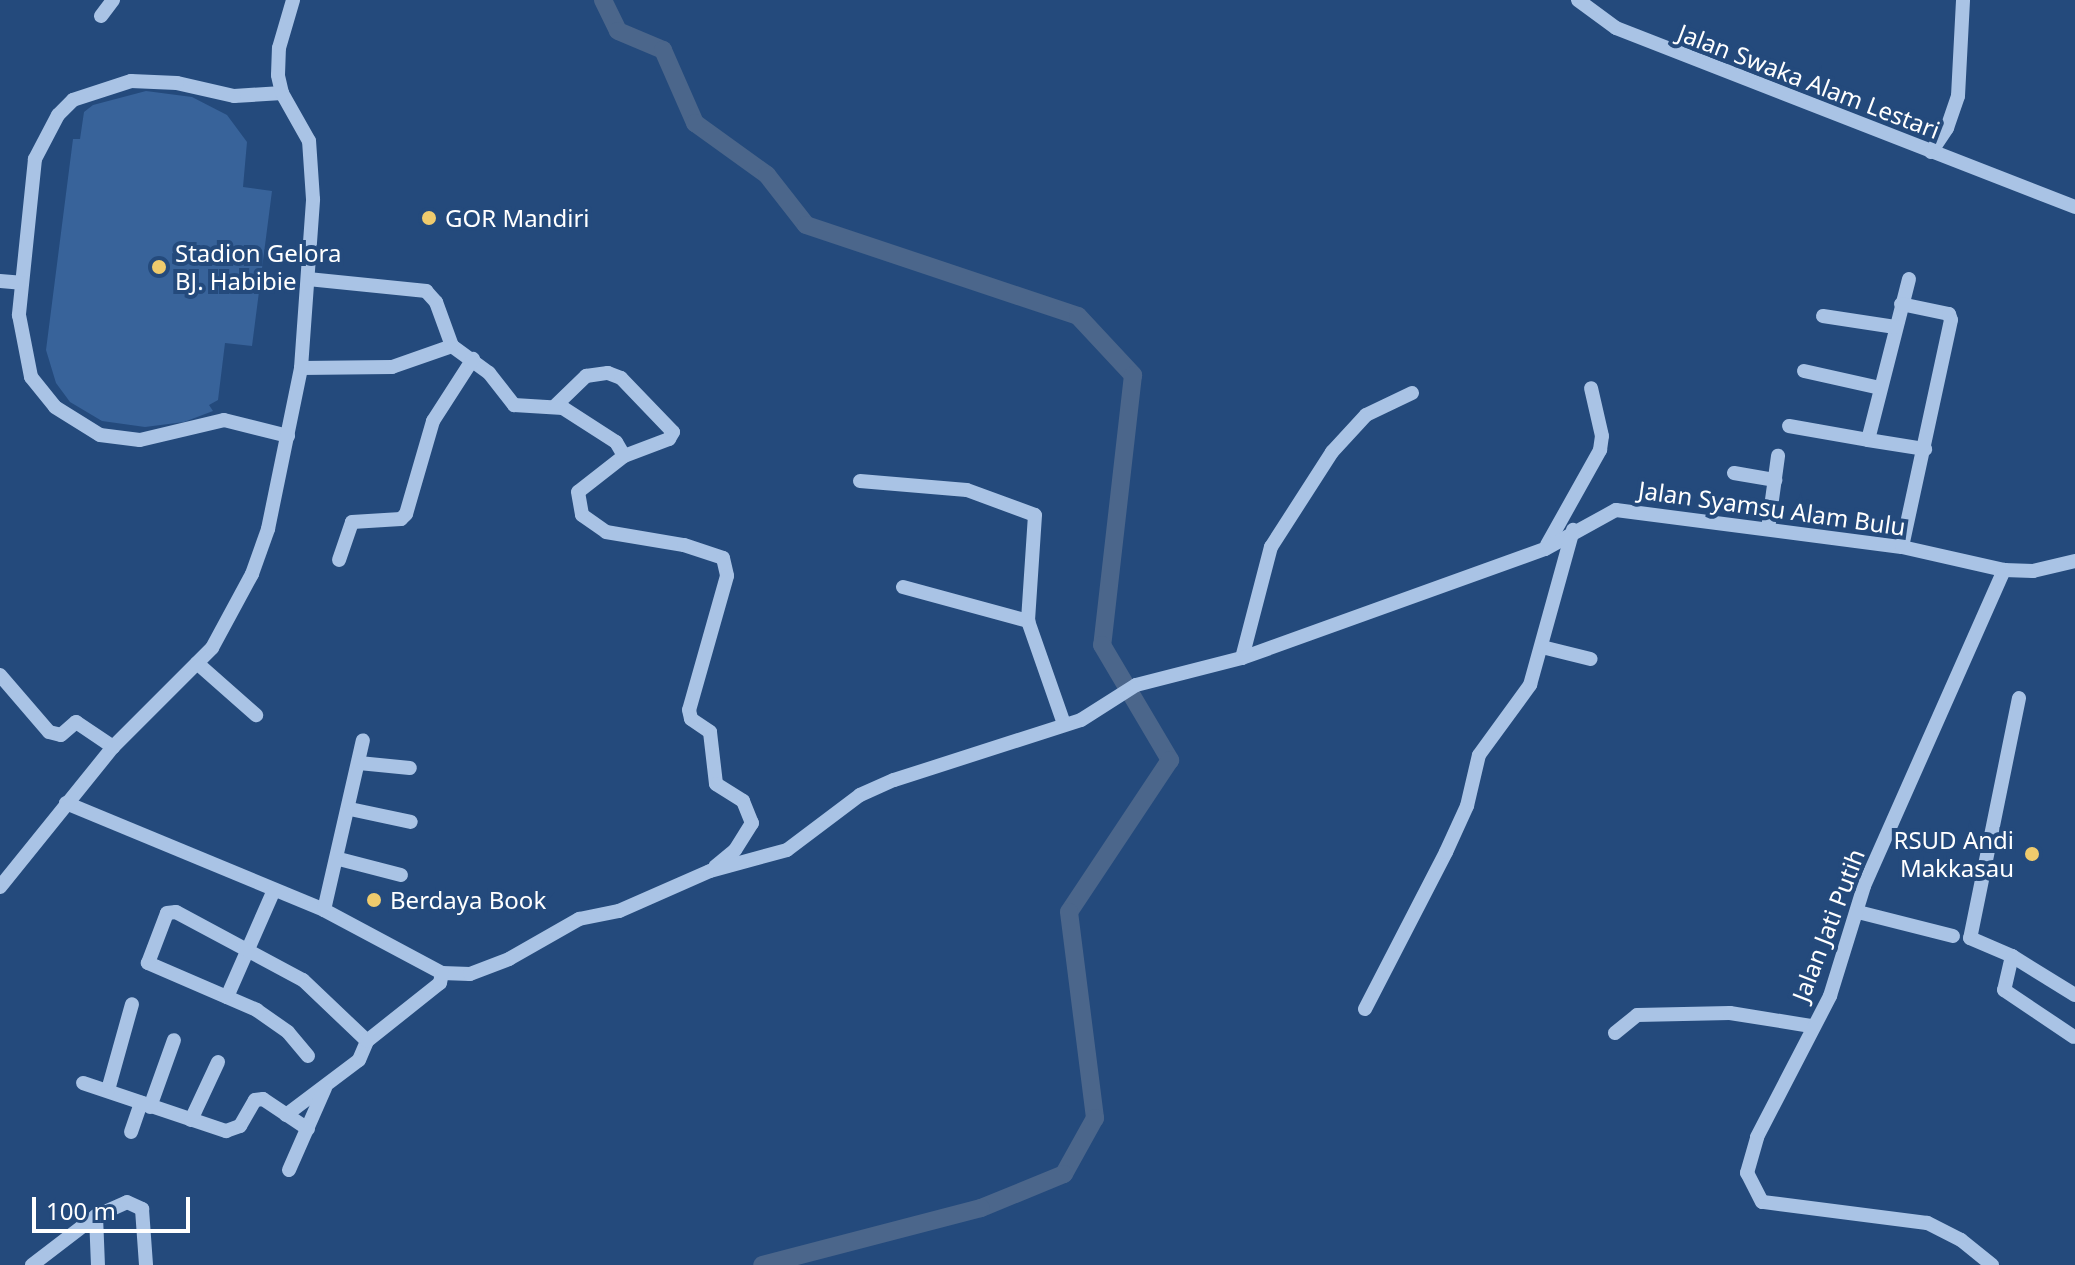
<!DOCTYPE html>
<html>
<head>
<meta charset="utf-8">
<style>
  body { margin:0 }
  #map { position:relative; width:2075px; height:1265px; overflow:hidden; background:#244a7c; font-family:"Noto Sans",sans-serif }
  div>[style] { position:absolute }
  .green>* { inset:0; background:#38639a }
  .river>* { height:18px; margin:-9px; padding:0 9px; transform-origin:9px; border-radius:9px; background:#4b668b }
  .minor>* { height:14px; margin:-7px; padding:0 7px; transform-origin:7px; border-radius:7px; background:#a9c3e5 }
  .dots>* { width:22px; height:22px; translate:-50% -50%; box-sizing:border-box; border:4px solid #244a7c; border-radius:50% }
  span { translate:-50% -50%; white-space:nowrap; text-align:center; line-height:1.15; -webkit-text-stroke:8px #244a7c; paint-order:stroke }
  .street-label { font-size:24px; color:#fff }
  .poi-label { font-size:24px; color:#fff }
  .left { translate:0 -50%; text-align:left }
  .right { translate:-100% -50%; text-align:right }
  .scale { position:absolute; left:32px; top:1197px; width:158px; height:36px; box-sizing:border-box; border:4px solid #fff; border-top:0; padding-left:10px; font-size:24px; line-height:28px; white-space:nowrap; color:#fff; -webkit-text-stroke:6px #244a7c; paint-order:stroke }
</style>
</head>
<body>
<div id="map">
  <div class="green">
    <i style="clip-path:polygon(146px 91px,192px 97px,227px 115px,247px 142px,243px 187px,272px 191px,252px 346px,225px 343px,218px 400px,209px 405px,213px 411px,184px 422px,145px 427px,102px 421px,70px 402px,56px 383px,46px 350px,73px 139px,80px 139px,84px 112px,93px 105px)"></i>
  </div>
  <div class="river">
    <i style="left:603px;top:0;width:34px;rotate:64deg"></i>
    <i style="left:618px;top:31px;width:49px;rotate:22.9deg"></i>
    <i style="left:663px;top:50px;width:80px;rotate:66.3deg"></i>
    <i style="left:695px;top:123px;width:89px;rotate:35.8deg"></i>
    <i style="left:767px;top:175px;width:63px;rotate:52deg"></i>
    <i style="left:806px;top:225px;width:287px;rotate:18.5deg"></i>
    <i style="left:1078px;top:316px;width:81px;rotate:47deg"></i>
    <i style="left:1133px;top:375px;width:272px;rotate:96.5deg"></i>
    <i style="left:1102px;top:645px;width:134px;rotate:59.4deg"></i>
    <i style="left:1170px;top:760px;width:182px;rotate:123.6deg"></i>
    <i style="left:1069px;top:912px;width:208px;rotate:82.8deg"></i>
    <i style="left:1095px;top:1118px;width:64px;rotate:119deg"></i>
    <i style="left:1064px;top:1174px;width:90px;rotate:157.7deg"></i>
    <i style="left:981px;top:1208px;width:226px;rotate:165.4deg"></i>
  </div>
  <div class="minor">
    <i style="left:1578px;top:0;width:47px;rotate:36.4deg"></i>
    <i style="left:1616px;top:28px;width:493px;rotate:21.3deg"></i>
    <i style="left:101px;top:16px;width:20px;rotate:-53deg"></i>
    <i style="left:282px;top:93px;width:48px;rotate:176.4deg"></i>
    <i style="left:234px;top:96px;width:58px;rotate:-167.2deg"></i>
    <i style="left:177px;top:83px;width:46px;rotate:-177.5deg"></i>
    <i style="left:131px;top:81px;width:61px;rotate:161.9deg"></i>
    <i style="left:73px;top:100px;width:21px;rotate:135deg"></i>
    <i style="left:58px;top:115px;width:50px;rotate:117.6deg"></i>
    <i style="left:35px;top:159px;width:157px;rotate:95.9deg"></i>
    <i style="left:19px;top:315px;width:63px;rotate:79deg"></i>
    <i style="left:31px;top:377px;width:38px;rotate:51deg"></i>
    <i style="left:55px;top:407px;width:53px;rotate:31.9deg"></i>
    <i style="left:100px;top:435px;width:40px;rotate:7.1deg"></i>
    <i style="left:140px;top:440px;width:86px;rotate:-13.4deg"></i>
    <i style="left:224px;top:420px;width:66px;rotate:14deg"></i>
    <i style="left:1931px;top:152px;width:29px;rotate:-56deg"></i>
    <i style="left:1947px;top:128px;width:34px;rotate:-71deg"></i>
    <i style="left:1958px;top:96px;width:96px;rotate:-87deg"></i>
    <i style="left:308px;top:279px;width:119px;rotate:5.8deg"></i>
    <i style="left:426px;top:291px;width:15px;rotate:48deg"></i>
    <i style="left:436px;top:302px;width:47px;rotate:70deg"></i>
    <i style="left:452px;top:346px;width:46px;rotate:36.1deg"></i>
    <i style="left:489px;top:373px;width:41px;rotate:52deg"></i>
    <i style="left:514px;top:405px;width:49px;rotate:3.5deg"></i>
    <i style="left:563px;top:408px;width:63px;rotate:32.7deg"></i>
    <i style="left:616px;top:442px;width:16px;rotate:60deg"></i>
    <i style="left:624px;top:456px;width:58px;rotate:142deg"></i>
    <i style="left:578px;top:492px;width:23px;rotate:80deg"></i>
    <i style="left:582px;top:515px;width:29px;rotate:35deg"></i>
    <i style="left:606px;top:532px;width:79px;rotate:9.5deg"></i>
    <i style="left:684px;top:545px;width:41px;rotate:18.4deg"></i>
    <i style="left:723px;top:558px;width:18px;rotate:77deg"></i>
    <i style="left:727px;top:576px;width:139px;rotate:105.8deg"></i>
    <i style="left:689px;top:710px;width:9px;rotate:77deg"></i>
    <i style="left:691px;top:719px;width:23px;rotate:34deg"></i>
    <i style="left:710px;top:732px;width:52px;rotate:83.4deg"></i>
    <i style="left:716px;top:784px;width:32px;rotate:32deg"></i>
    <i style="left:743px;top:801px;width:24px;rotate:68deg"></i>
    <i style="left:752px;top:823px;width:32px;rotate:122deg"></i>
    <i style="left:735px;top:850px;width:26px;rotate:140deg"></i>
    <i style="left:1909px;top:279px;width:166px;rotate:104.3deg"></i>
    <i style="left:1868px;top:440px;width:58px;rotate:9deg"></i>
    <i style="left:0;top:281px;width:21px;rotate:5deg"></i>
    <i style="left:1901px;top:304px;width:49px;rotate:11.8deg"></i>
    <i style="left:1949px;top:314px;width:6px;rotate:72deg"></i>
    <i style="left:1951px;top:320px;width:232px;rotate:102.2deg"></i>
    <i style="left:1823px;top:316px;width:73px;rotate:8.7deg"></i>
    <i style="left:301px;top:368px;width:91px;rotate:-0.6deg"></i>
    <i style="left:392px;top:367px;width:64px;rotate:-19.3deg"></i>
    <i style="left:1804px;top:371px;width:78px;rotate:12.6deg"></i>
    <i style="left:554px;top:407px;width:45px;rotate:-44.1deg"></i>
    <i style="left:586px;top:376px;width:22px;rotate:-8deg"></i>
    <i style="left:608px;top:373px;width:14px;rotate:21deg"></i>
    <i style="left:621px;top:378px;width:75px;rotate:46.1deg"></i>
    <i style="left:673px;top:432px;width:8px;rotate:120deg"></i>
    <i style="left:669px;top:439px;width:48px;rotate:159.3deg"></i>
    <i style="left:1789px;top:426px;width:80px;rotate:10deg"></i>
    <i style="left:1734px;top:473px;width:42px;rotate:9.7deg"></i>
    <i style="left:860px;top:481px;width:107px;rotate:4.8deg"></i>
    <i style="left:967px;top:490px;width:72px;rotate:20.2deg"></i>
    <i style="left:1035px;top:515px;width:106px;rotate:93.8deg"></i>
    <i style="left:1028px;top:621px;width:109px;rotate:70.7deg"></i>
    <i style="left:1768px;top:529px;width:74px;rotate:-82.2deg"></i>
    <i style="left:1547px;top:545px;width:109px;rotate:-60.8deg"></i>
    <i style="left:1600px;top:450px;width:14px;rotate:-82deg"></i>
    <i style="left:1602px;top:436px;width:49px;rotate:-102.9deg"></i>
    <i style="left:339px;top:560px;width:40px;rotate:-71.1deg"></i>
    <i style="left:352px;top:522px;width:49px;rotate:-3.5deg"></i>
    <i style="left:401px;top:519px;width:7px;rotate:-45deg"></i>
    <i style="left:406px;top:514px;width:97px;rotate:-73.8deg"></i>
    <i style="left:433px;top:421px;width:74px;rotate:-57.2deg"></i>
    <i style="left:903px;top:587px;width:130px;rotate:15.2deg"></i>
    <i style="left:1542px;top:647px;width:50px;rotate:13.8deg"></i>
    <i style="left:1242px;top:658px;width:115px;rotate:-75.4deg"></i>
    <i style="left:1271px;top:547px;width:113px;rotate:-57.3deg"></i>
    <i style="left:1332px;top:452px;width:50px;rotate:-47.4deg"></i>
    <i style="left:1366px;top:415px;width:51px;rotate:-25.6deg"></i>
    <i style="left:197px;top:663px;width:79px;rotate:41.4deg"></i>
    <i style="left:0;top:675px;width:75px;rotate:49.3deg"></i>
    <i style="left:49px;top:732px;width:12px;rotate:14deg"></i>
    <i style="left:61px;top:735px;width:20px;rotate:-41deg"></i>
    <i style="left:76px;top:722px;width:45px;rotate:34deg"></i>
    <i style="left:2019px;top:698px;width:245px;rotate:101.5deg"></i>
    <i style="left:1970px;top:938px;width:46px;rotate:23.2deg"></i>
    <i style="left:2012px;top:956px;width:74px;rotate:31.8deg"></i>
    <i style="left:359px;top:763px;width:51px;rotate:5.6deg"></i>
    <i style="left:66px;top:803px;width:279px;rotate:22.5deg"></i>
    <i style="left:324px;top:910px;width:134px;rotate:28.1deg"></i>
    <i style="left:442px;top:973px;width:28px;rotate:2deg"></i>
    <i style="left:470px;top:974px;width:42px;rotate:-21deg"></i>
    <i style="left:509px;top:959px;width:81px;rotate:-29.7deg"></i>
    <i style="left:579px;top:919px;width:41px;rotate:-11.3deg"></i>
    <i style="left:619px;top:911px;width:99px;rotate:-23.7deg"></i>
    <i style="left:710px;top:871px;width:80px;rotate:-15.3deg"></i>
    <i style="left:787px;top:850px;width:91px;rotate:-37deg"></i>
    <i style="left:860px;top:795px;width:37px;rotate:-24deg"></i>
    <i style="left:894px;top:780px;width:196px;rotate:-17.8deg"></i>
    <i style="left:1081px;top:720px;width:65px;rotate:-32.5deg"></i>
    <i style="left:1136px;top:685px;width:109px;rotate:-14.3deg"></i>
    <i style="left:1242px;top:658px;width:322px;rotate:-19.8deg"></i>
    <i style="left:1545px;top:549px;width:81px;rotate:-28.8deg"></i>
    <i style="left:1616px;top:510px;width:288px;rotate:7.4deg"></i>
    <i style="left:1902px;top:547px;width:105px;rotate:12.7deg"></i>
    <i style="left:2004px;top:570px;width:29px;rotate:2deg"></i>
    <i style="left:2033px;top:571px;width:43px;rotate:-13.4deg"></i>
    <i style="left:350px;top:809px;width:62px;rotate:12deg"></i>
    <i style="left:339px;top:859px;width:64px;rotate:14.5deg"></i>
    <i style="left:0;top:887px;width:180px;rotate:-51.1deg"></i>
    <i style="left:113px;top:747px;width:140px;rotate:-45deg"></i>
    <i style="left:212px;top:648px;width:84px;rotate:-61.6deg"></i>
    <i style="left:252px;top:574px;width:48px;rotate:-70.4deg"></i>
    <i style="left:268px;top:529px;width:164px;rotate:-78.4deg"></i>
    <i style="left:301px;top:368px;width:169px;rotate:-85.9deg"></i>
    <i style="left:313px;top:199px;width:58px;rotate:-93.9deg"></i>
    <i style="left:309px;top:141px;width:55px;rotate:-119.4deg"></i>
    <i style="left:282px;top:93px;width:18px;rotate:-103deg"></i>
    <i style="left:278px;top:75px;width:27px;rotate:-88deg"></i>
    <i style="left:279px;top:48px;width:50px;rotate:-73.7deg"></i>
    <i style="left:324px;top:910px;width:174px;rotate:-77.1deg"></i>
    <i style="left:1858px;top:912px;width:98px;rotate:14.2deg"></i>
    <i style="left:2012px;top:956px;width:35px;rotate:103deg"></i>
    <i style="left:2004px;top:990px;width:84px;rotate:33.9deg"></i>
    <i style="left:227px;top:997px;width:117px;rotate:-66.3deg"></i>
    <i style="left:1365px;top:1009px;width:177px;rotate:-62.7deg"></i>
    <i style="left:1446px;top:852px;width:51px;rotate:-65.5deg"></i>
    <i style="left:1467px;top:806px;width:52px;rotate:-76.8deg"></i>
    <i style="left:1479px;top:755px;width:87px;rotate:-53.9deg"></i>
    <i style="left:1530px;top:685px;width:161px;rotate:-74.5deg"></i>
    <i style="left:1615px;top:1033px;width:28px;rotate:-39deg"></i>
    <i style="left:1637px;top:1015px;width:93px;rotate:-1.2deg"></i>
    <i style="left:1730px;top:1013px;width:82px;rotate:9.1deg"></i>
    <i style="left:308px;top:1056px;width:31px;rotate:-130deg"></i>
    <i style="left:288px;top:1032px;width:38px;rotate:-145deg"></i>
    <i style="left:257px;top:1010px;width:119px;rotate:-156.7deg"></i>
    <i style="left:148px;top:963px;width:53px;rotate:-69.2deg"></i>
    <i style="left:167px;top:913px;width:9px;rotate:-6deg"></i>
    <i style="left:176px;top:912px;width:144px;rotate:28.2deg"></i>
    <i style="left:303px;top:980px;width:88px;rotate:43.6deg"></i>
    <i style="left:83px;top:1083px;width:151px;rotate:18.6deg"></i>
    <i style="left:226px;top:1131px;width:15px;rotate:-20deg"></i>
    <i style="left:240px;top:1126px;width:30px;rotate:-60deg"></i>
    <i style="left:255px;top:1100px;width:8px;rotate:-7deg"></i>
    <i style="left:263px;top:1099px;width:54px;rotate:33.7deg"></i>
    <i style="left:108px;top:1090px;width:89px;rotate:-74.4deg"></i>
    <i style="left:150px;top:1107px;width:71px;rotate:-70.3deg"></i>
    <i style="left:286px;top:1115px;width:91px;rotate:-37deg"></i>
    <i style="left:359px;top:1060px;width:21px;rotate:-67deg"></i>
    <i style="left:367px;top:1041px;width:93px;rotate:-38.5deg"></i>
    <i style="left:440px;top:983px;width:10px;rotate:-79deg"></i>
    <i style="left:191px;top:1120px;width:64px;rotate:-65deg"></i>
    <i style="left:131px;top:1132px;width:31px;rotate:-71deg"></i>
    <i style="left:289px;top:1170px;width:90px;rotate:-66.3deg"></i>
    <i style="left:96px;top:1216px;width:49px;rotate:87.7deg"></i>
    <i style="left:32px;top:1265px;width:81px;rotate:-37.4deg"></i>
    <i style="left:96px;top:1216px;width:34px;rotate:-24deg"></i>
    <i style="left:127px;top:1202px;width:17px;rotate:25deg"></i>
    <i style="left:142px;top:1209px;width:56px;rotate:85.9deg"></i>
    <i style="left:1992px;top:1265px;width:40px;rotate:-141deg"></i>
    <i style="left:1961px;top:1240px;width:38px;rotate:-153deg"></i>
    <i style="left:1927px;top:1223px;width:166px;rotate:-172.7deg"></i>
    <i style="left:1762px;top:1202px;width:33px;rotate:-117deg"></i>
    <i style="left:1747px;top:1173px;width:37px;rotate:-74deg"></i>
    <i style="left:1757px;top:1137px;width:159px;rotate:-62.6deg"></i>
    <i style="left:1830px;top:996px;width:115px;rotate:-72.8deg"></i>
    <i style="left:1864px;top:886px;width:346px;rotate:-66.1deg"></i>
  </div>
  <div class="dots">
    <i style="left:429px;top:218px;background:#efcb6d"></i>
    <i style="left:159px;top:267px;background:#efcb6d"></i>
    <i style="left:2032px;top:854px;background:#efcb6d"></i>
    <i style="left:374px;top:900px;background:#efcb6d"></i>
  </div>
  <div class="street-label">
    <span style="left:1809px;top:81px;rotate:21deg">Jalan Swaka Alam Lestari</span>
    <span style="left:1772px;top:508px;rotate:8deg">Jalan Syamsu Alam Bulu</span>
    <span style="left:1828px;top:925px;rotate:-69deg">Jalan Jati Putih</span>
  </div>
  <div class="poi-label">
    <span class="left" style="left:445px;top:218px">GOR Mandiri</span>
    <span class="left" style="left:175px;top:267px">Stadion Gelora<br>BJ. Habibie</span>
    <span class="right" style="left:2014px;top:854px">RSUD Andi<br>Makkasau</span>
    <span class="left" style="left:390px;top:900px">Berdaya Book</span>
  </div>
  <div class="scale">100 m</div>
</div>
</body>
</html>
